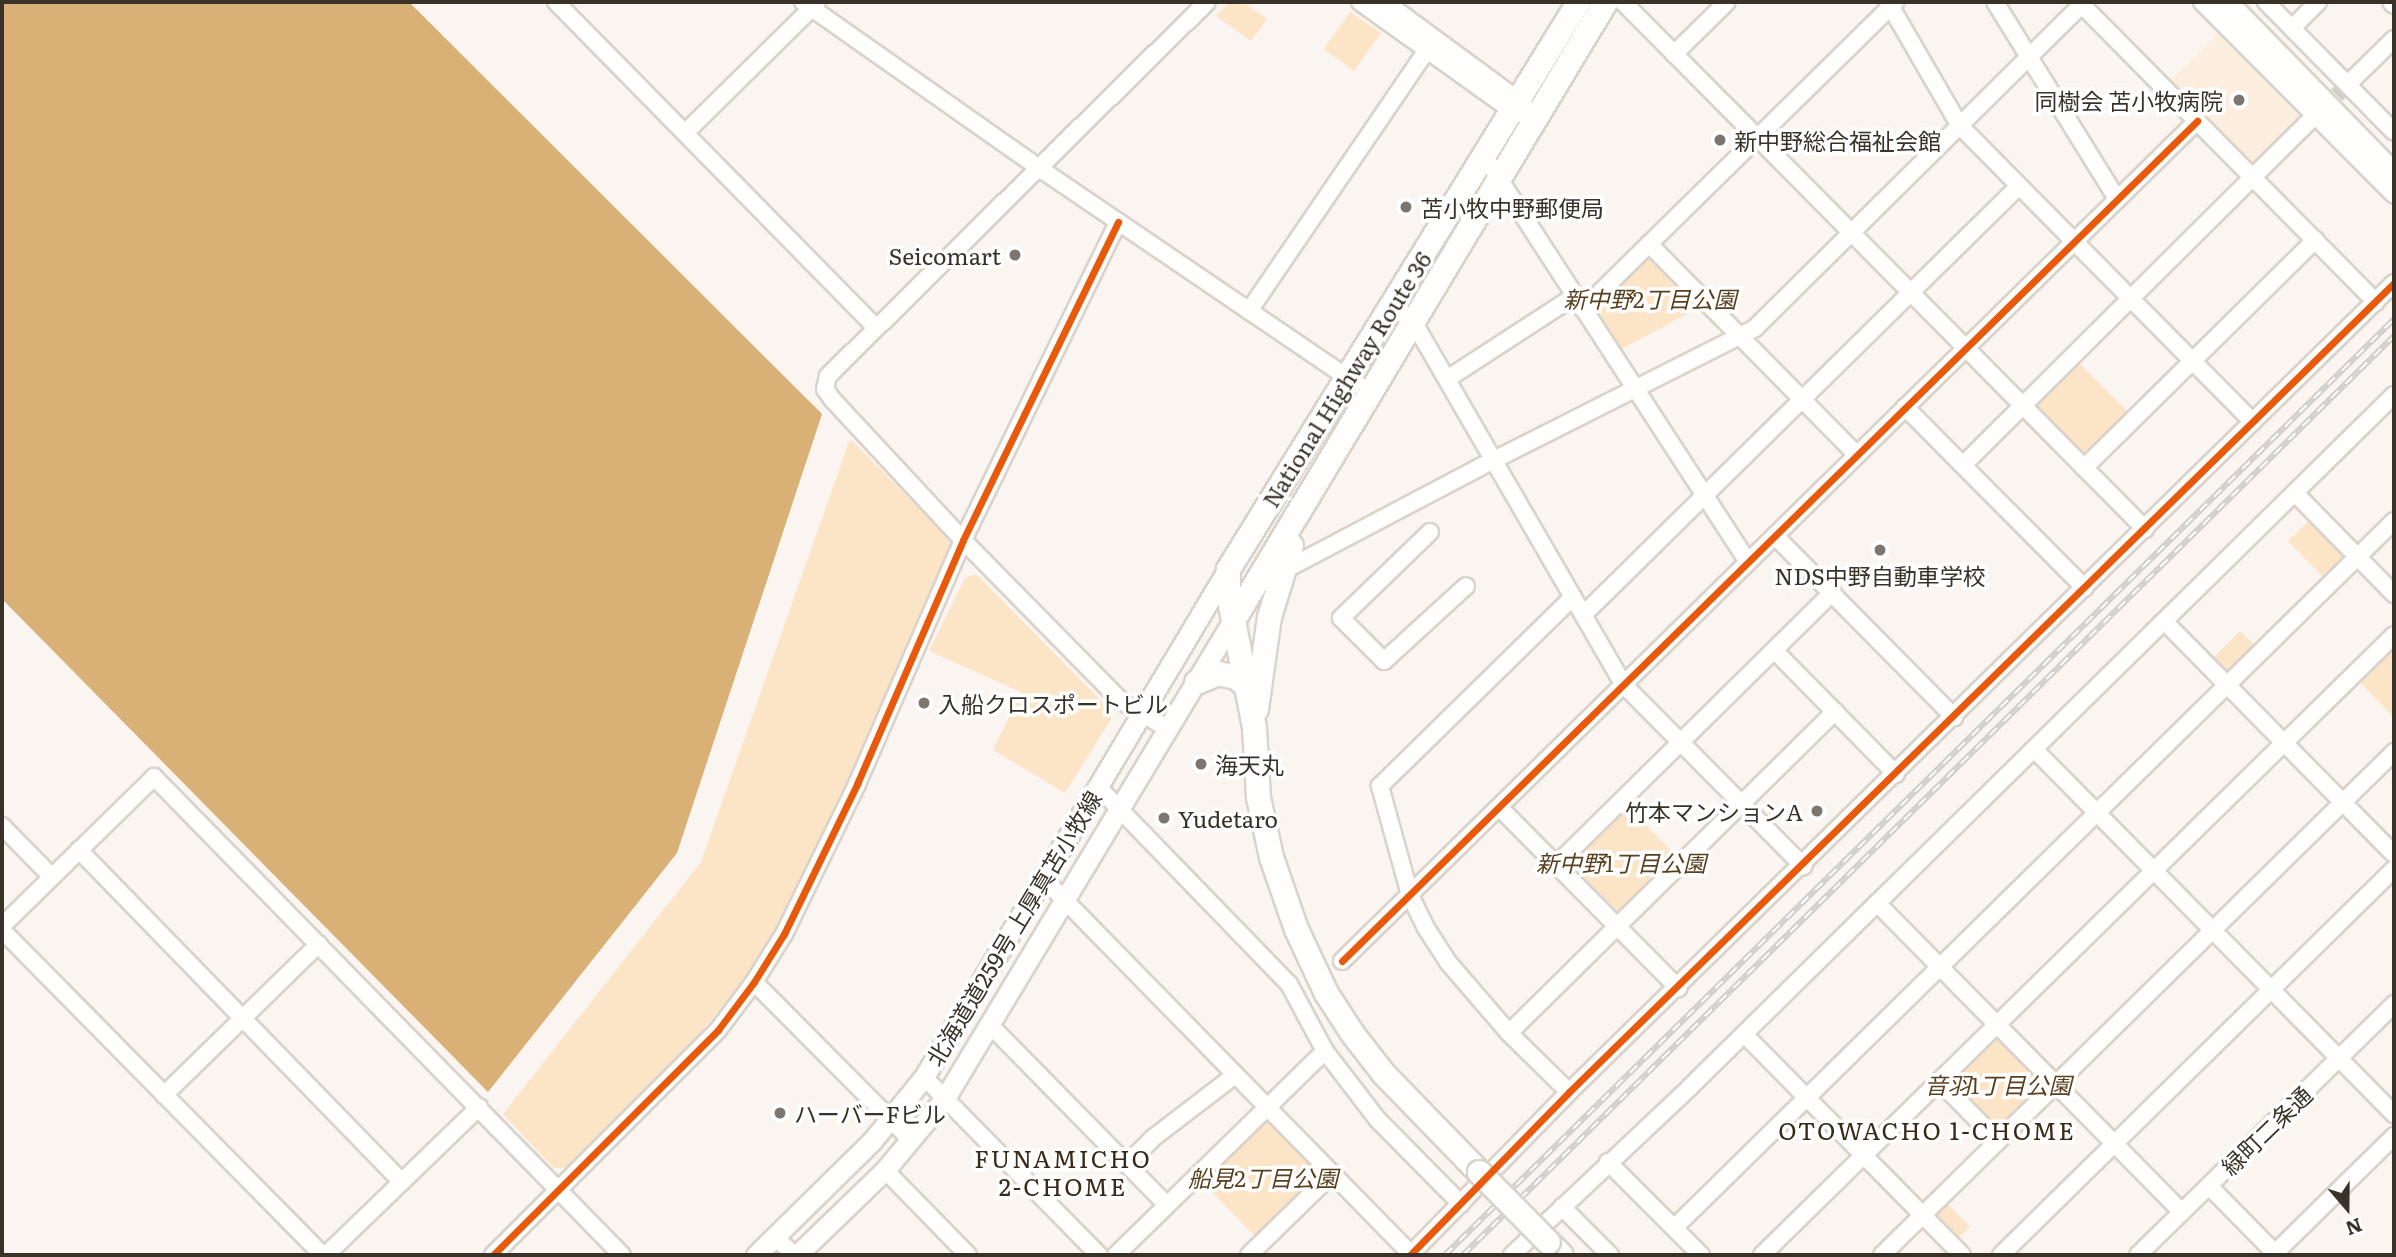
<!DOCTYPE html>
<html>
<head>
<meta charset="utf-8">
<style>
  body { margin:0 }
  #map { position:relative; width:2396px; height:1257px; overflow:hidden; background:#faf5f0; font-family:Literata,"Noto Sans JP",serif }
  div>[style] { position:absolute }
  .built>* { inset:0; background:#fbeede }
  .green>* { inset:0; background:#fce4c7 }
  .water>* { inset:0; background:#d9b075 }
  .minor-tunnel>* { height:16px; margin-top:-8px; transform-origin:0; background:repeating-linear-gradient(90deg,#d3cec8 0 16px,transparent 0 24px) }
  .roads { filter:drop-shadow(2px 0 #d9d3cc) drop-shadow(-2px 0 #d9d3cc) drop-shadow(0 2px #d9d3cc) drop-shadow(0 -2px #d9d3cc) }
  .minor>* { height:16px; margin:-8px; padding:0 8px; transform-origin:8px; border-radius:8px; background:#fefefd }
  .major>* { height:19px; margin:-9.5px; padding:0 9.5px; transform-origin:9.5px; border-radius:9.5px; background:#fefefd }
  .highway>* { height:23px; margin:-11.5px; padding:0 11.5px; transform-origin:11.5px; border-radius:11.5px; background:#fefefd }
  .rail>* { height:6px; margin-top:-3px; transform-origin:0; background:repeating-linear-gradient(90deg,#fff 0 10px,#d0cfcc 0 20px); box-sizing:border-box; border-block:2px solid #d0cfcc }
  .bridges { filter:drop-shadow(2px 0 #d9d3cc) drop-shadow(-2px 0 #d9d3cc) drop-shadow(0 2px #d9d3cc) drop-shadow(0 -2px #d9d3cc) }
  .highway-bridge>* { height:23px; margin:-11.5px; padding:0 11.5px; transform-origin:11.5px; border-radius:11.5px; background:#fefefd }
  .cycleway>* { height:7px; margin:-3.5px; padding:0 3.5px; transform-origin:3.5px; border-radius:3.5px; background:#e8590c }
  .dots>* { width:19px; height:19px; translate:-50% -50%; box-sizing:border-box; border:4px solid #fff; border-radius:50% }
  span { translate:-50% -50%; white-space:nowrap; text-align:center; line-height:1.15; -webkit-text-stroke:7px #fff; paint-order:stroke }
  .poi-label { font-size:23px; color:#393228 }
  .right { translate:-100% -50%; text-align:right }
  .left { translate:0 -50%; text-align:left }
  .park-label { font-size:23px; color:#59401e; font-style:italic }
  .street-label { font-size:23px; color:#393228 }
  .neighbourhood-label { font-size:24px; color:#382a16; letter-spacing:2px }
  .frame { position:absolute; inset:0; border:4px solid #393228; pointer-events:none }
  .north { position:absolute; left:2312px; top:1173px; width:70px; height:70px; -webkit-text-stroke:5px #fff; paint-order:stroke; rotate:160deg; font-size:19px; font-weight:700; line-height:28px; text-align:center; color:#393228 }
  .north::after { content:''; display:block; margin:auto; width:24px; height:32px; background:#393228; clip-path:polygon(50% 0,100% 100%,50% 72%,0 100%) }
</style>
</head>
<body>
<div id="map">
  <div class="built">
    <i style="clip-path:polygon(2224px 28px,2311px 116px,2254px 173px,2167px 84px)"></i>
  </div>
  <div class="green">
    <i style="clip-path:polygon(1230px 2px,1243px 2px,1267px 19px,1251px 41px,1216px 16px)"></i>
    <i style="clip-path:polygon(1350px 12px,1381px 33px,1354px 71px,1324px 49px)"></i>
    <i style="clip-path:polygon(1651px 253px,1704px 305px,1618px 351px,1596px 315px,1595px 308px)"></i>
    <i style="clip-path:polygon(2078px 362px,2129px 413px,2083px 457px,2033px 405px)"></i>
    <i style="clip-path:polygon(850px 439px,951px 540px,953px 553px,800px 887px,749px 974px,667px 1073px,571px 1168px,554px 1168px,503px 1114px,701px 862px)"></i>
    <i style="clip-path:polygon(2310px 520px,2349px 560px,2327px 581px,2288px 541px)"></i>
    <i style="clip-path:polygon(976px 574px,1112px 712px,1111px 719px,1065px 793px,993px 750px,1021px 692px,929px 651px,965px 578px)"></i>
    <i style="clip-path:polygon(2240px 631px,2258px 648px,2229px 677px,2212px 659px)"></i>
    <i style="clip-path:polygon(2394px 645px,2394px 718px,2358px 680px)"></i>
    <i style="clip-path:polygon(1625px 805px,1679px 858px,1617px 919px,1564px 865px)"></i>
    <i style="clip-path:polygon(1998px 1035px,2048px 1084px,1999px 1134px,1949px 1084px)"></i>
    <i style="clip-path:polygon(1266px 1118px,1325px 1174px,1258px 1239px,1201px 1181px)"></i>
    <i style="clip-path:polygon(1947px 1203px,1970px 1227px,1956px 1241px,1933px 1217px)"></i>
  </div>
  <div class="water">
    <i style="clip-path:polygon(2px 2px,409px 2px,822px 414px,677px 853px,488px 1092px,2px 599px)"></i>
  </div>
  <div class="minor-tunnel">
    <i style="left:2320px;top:112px;width:40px;rotate:-45deg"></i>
  </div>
  <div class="roads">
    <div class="minor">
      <i style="left:556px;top:2px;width:457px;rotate:45.5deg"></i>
      <i style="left:803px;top:2px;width:289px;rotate:35.1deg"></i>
      <i style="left:1039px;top:168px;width:402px;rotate:34.2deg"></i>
      <i style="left:1360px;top:2px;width:187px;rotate:35.6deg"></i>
      <i style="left:1512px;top:111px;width:25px;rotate:16deg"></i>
      <i style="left:1385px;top:2px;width:172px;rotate:36.3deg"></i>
      <i style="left:1623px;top:2px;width:742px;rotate:45.27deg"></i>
      <i style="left:1888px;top:2px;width:143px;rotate:59.9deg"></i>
      <i style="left:1960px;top:126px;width:416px;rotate:45.3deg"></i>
      <i style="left:1995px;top:2px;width:232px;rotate:58.2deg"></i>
      <i style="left:2202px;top:2px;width:272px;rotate:45.1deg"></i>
      <i style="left:2266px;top:2px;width:182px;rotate:45.4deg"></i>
      <i style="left:2391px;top:2px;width:4px;rotate:45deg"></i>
      <i style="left:2082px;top:5px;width:418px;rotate:45.3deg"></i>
      <i style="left:2292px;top:28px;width:37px;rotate:-45deg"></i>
      <i style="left:1674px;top:54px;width:74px;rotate:-44.5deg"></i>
      <i style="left:2348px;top:84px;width:64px;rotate:-44.4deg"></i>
      <i style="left:685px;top:133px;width:185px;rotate:-44.6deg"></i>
      <i style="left:1485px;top:157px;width:483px;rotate:57deg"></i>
      <i style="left:1649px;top:244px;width:296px;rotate:45.4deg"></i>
      <i style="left:1393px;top:305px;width:28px;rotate:41deg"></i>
      <i style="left:1414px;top:323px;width:419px;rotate:59.9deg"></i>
      <i style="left:1624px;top:685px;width:255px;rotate:45.3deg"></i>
      <i style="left:1583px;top:309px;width:438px;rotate:-44.5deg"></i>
      <i style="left:1249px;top:311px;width:316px;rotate:-55.7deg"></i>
      <i style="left:1447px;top:379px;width:153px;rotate:-33deg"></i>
      <i style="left:1905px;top:407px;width:255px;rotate:45.2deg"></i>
      <i style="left:1963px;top:465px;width:497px;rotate:-44.8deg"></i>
      <i style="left:2084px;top:468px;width:325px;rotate:-44.6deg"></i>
      <i style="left:2295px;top:493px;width:141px;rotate:45.6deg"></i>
      <i style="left:1430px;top:532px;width:124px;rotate:136deg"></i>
      <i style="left:1341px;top:618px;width:61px;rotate:45deg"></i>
      <i style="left:1384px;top:661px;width:111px;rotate:-42.4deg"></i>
      <i style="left:1775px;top:536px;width:255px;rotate:45.3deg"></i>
      <i style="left:1281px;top:572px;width:225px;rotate:-27.8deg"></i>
      <i style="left:1480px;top:467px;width:308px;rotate:-26.8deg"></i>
      <i style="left:1755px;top:328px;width:464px;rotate:-44.7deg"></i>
      <i style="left:1583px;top:615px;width:612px;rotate:-44.54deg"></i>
      <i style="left:2164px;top:621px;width:327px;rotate:45.4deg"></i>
      <i style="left:1774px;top:650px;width:174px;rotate:45.5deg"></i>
      <i style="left:1168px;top:729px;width:55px;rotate:-149.2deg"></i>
      <i style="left:1121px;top:701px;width:226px;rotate:-134.5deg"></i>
      <i style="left:963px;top:540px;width:192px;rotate:-132.9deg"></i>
      <i style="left:832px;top:399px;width:12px;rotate:-125deg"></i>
      <i style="left:825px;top:389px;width:13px;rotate:-77deg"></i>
      <i style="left:828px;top:376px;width:532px;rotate:-44.62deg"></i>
      <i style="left:2034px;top:749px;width:513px;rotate:45.4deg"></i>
      <i style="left:1098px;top:787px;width:274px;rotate:45.9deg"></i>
      <i style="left:1289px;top:984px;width:76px;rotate:61.8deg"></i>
      <i style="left:1325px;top:1051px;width:87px;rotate:52.5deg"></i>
      <i style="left:1378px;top:1120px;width:118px;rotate:45.3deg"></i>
      <i style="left:1499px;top:807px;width:255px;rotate:45.3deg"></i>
      <i style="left:2px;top:826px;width:71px;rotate:45.6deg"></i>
      <i style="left:79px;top:850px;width:463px;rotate:45.8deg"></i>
      <i style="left:1556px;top:865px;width:388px;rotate:-44.6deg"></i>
      <i style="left:1044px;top:879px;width:525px;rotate:45.62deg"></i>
      <i style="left:1877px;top:903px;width:434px;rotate:45.4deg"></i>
      <i style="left:2px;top:926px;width:213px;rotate:-44.4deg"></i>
      <i style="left:154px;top:777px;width:669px;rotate:45.61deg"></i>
      <i style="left:2px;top:930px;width:456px;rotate:45.4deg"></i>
      <i style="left:1342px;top:961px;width:1199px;rotate:-44.49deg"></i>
      <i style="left:754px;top:982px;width:223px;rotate:45.2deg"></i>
      <i style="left:990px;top:1025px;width:252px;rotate:45.5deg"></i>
      <i style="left:1509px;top:1033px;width:458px;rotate:-44.6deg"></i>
      <i style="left:1744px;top:1034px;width:310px;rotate:45.4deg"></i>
      <i style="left:924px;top:1077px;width:250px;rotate:45.5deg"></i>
      <i style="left:1939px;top:1081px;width:84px;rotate:45.5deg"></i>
      <i style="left:1569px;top:1092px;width:84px;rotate:-135.5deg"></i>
      <i style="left:1509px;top:1033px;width:94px;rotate:-130.7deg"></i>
      <i style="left:1448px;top:962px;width:40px;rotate:-122.9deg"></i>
      <i style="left:1426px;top:928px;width:37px;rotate:-116deg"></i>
      <i style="left:1410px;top:895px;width:113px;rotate:-105.4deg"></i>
      <i style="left:1380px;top:786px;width:270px;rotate:-44.4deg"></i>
      <i style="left:164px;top:1095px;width:216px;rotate:-44.3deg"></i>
      <i style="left:1608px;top:1162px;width:132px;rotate:45deg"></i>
      <i style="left:1127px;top:1164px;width:37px;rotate:-45deg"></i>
      <i style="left:1153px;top:1138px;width:103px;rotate:-37.5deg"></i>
      <i style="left:885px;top:1170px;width:119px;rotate:45.7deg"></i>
      <i style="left:2209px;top:1186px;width:97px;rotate:45.4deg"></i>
      <i style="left:1562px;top:1207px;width:68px;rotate:45deg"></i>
      <i style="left:1674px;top:1228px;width:1009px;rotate:-44.48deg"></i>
      <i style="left:775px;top:1237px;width:26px;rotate:43deg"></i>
      <i style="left:326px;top:1255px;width:213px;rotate:-44deg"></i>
      <i style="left:493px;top:1255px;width:318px;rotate:-45deg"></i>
      <i style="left:718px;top:1030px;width:60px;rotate:-53.1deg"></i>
      <i style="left:754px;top:982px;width:57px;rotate:-58deg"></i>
      <i style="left:784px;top:934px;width:167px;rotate:-64deg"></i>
      <i style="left:857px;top:784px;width:266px;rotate:-66.5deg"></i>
      <i style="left:963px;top:540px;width:354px;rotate:-64deg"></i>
      <i style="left:1116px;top:1255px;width:292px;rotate:-44.3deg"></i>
      <i style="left:1249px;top:1255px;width:116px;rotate:-44.3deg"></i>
      <i style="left:1410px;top:1255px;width:228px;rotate:-45.7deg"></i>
      <i style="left:1569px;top:1092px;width:1155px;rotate:-44.44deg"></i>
      <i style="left:1512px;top:1255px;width:245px;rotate:-43.3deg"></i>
      <i style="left:1690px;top:1087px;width:987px;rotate:-44.51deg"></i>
      <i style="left:1762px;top:1255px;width:885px;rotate:-44.45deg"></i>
      <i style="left:1882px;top:1255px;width:718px;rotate:-44.49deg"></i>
      <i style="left:2001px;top:1255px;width:551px;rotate:-44.49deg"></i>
      <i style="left:2138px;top:1255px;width:359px;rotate:-44.4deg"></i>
      <i style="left:2273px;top:1255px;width:170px;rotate:-44.5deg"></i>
    </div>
    <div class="major">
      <i style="left:756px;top:1255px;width:163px;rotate:-44.5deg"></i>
      <i style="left:872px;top:1141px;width:82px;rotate:-50.9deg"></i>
      <i style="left:924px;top:1077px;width:592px;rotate:-59.1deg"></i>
      <i style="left:797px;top:1255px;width:122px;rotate:-44deg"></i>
      <i style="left:885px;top:1170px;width:94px;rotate:-50.2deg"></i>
      <i style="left:945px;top:1098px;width:558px;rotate:-58.93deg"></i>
    </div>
    <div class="highway">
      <i style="left:2225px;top:2px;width:242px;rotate:45.7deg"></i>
      <i style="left:1233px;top:620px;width:721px;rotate:-58.95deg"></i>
      <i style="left:1196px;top:682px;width:24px;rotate:-22deg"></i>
      <i style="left:1218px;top:673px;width:18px;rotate:13deg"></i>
      <i style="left:1236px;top:677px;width:13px;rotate:42deg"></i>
      <i style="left:1256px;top:709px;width:93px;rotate:-82deg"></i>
      <i style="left:1269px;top:617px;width:75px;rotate:-73deg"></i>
      <i style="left:1479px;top:1172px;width:138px;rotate:-134.1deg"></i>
      <i style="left:1383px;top:1073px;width:51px;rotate:-127.8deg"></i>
      <i style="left:1352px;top:1033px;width:48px;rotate:-123deg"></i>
      <i style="left:1326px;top:993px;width:71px;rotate:-115.1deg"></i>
      <i style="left:1296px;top:929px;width:76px;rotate:-109.1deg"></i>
      <i style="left:1271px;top:857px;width:61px;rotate:-102.2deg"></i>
      <i style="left:1258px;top:797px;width:70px;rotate:-93.3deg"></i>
      <i style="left:1254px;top:727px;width:136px;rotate:-101.1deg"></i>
      <i style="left:1228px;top:594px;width:25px;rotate:-90deg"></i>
      <i style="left:1228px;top:569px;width:666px;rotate:-58.31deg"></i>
      <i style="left:1548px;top:1242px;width:18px;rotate:45deg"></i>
    </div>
  </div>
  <div class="rail">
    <i style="left:1445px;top:1255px;width:1333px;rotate:-44.6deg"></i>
    <i style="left:1463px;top:1255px;width:1308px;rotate:-44.63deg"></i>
  </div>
  <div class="bridges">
    <div class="highway-bridge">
      <i style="left:1479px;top:1172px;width:98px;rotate:45.4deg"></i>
    </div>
  </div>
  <div class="cycleway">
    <i style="left:1342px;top:961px;width:1199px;rotate:-44.49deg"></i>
    <i style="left:493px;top:1255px;width:318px;rotate:-45deg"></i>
    <i style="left:718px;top:1030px;width:60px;rotate:-53.1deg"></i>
    <i style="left:754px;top:982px;width:57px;rotate:-58deg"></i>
    <i style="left:784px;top:934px;width:167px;rotate:-64deg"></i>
    <i style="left:857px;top:784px;width:266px;rotate:-66.5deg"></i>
    <i style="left:963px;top:540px;width:354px;rotate:-64deg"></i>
    <i style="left:1410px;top:1255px;width:228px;rotate:-45.7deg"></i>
    <i style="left:1569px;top:1092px;width:1155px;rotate:-44.44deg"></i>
  </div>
  <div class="dots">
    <i style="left:2239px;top:100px;background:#7d766e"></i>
    <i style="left:1720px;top:140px;background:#7d766e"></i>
    <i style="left:1406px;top:207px;background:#7d766e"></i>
    <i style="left:1015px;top:255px;background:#7d766e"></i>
    <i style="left:1880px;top:550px;background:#7d766e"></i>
    <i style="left:924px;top:703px;background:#7d766e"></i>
    <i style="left:1201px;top:764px;background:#7d766e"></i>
    <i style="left:1817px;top:811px;background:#7d766e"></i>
    <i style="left:1164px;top:818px;background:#7d766e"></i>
    <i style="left:780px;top:1113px;background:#7d766e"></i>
  </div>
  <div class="poi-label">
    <span class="right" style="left:2223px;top:100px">同樹会 苫小牧病院</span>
    <span class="left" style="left:1734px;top:140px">新中野総合福祉会館</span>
    <span class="left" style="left:1420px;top:207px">苫小牧中野郵便局</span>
    <span class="right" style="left:1001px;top:255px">Seicomart</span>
    <span style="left:1880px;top:575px">NDS中野自動車学校</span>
    <span class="left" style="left:938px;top:703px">入船クロスポートビル</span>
    <span class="left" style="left:1215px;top:764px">海天丸</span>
    <span class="right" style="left:1803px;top:811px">竹本マンションA</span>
    <span class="left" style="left:1178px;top:818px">Yudetaro</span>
    <span class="left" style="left:794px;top:1113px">ハーバーFビル</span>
  </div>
  <div class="park-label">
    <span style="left:1650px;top:298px">新中野2丁目公園</span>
    <span style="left:1621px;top:862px">新中野1丁目公園</span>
    <span style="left:1998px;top:1084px">音羽1丁目公園</span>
    <span style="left:1263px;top:1177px">船見2丁目公園</span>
  </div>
  <div class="street-label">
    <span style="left:1346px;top:379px;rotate:-58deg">National Highway Route 36</span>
    <span style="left:1013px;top:928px;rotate:-59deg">北海道道259号 上厚真苫小牧線</span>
    <span style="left:2266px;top:1130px;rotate:-44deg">緑町二条通</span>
  </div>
  <div class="neighbourhood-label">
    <span style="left:1927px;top:1130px">OTOWACHO 1-CHOME</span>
    <span style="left:1063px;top:1172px">FUNAMICHO<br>2-CHOME</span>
  </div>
  <div class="frame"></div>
  <div class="north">N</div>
</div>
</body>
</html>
